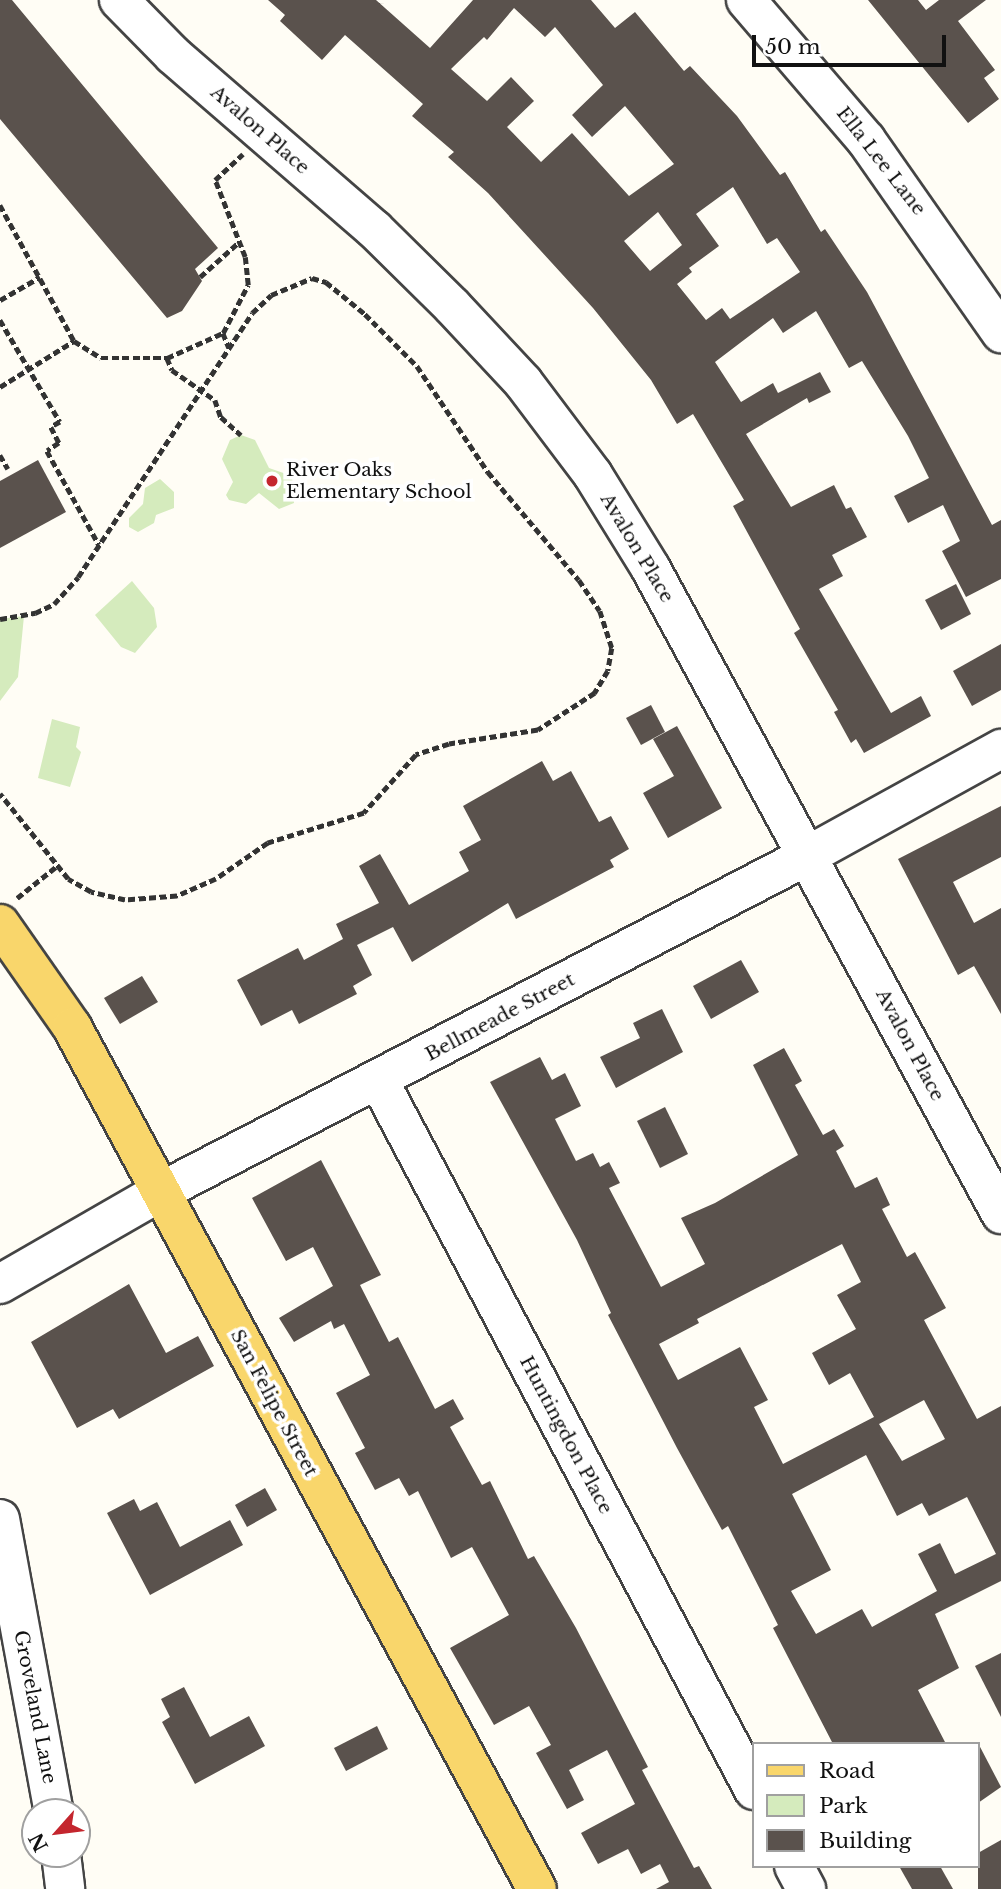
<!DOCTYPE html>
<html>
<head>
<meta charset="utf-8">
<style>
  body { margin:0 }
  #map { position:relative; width:1001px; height:1889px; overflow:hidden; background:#fffdf5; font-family:"Libre Baskerville",serif }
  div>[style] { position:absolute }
  .green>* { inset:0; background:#d5ebbd }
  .building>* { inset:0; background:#5a524d }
  .path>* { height:4.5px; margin-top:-2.25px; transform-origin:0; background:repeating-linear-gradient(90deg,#333 0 7px,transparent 0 10.5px) }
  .roads { filter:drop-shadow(2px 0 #444) drop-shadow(-2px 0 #444) drop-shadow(0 2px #444) drop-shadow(0 -2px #444) }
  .minor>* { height:38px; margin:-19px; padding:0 19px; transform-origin:19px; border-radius:19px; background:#fff }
  .major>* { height:38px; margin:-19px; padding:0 19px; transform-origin:19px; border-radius:19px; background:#f9d66b }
  .dots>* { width:19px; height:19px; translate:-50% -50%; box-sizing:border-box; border:4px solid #fff; border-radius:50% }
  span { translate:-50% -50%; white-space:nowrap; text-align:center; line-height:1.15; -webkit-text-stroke:7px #fff; paint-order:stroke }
  .street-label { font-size:19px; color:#111 }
  .poi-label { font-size:19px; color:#111 }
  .left { translate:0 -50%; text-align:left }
  .legend { position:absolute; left:752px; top:1742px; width:228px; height:126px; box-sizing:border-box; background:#fff; border:2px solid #a0a0a0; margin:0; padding:9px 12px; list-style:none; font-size:21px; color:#111 }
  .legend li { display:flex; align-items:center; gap:14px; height:35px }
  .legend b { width:35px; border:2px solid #a0a0a0 }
  .north { position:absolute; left:21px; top:1798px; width:70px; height:70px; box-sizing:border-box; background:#fff; border:2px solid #a0a0a0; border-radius:50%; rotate:242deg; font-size:19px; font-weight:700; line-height:28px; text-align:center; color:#111 }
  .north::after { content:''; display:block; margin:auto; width:24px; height:32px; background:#c4262e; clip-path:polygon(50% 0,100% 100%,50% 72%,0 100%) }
  .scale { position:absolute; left:752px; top:35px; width:194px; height:32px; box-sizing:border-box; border:4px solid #111; border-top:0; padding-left:9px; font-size:21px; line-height:24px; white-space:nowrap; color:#111; -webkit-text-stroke:5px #fff; paint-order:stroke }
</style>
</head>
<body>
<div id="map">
  <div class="green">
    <i style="clip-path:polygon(241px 435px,255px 440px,269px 468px,292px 476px,294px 503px,279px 509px,259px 493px,246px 504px,229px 500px,226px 495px,233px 482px,222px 459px,230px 440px)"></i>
    <i style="clip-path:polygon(160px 479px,174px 492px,174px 508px,156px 515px,154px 523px,138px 532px,129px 527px,129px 518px,143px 504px,145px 488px)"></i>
    <i style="clip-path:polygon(132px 581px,154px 608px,157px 627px,135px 653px,121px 647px,95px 615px)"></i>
    <i style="clip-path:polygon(24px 616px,18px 677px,0 701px,0 619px)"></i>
    <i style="clip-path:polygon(52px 719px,80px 727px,76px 747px,81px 752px,70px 787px,38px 778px)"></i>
  </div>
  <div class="building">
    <i style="clip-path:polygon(0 0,12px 0,218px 248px,195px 269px,202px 281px,182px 311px,167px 318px,0 119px)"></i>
    <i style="clip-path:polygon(evenodd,268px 0,376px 0,430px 48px,473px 0,591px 0,615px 28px,635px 12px,684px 71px,690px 66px,737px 116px,780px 175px,785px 172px,821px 232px,825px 229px,867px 292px,992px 525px,1001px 520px,1001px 579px,966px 597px,942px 551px,960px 541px,943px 505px,908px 523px,894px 496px,929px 478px,908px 436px,862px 361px,849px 368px,816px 311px,783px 333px,773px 318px,715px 362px,741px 402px,773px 383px,778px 393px,820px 372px,831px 392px,809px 403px,807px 398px,746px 434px,791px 507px,834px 485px,846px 509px,851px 507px,867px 537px,832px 555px,843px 576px,819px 589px,891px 713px,921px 696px,931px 716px,864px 753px,856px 739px,851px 743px,834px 712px,838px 710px,794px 633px,800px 629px,733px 506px,744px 500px,693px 414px,677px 424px,651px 380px,593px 308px,488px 193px,448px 157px,454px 152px,412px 116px,423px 104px,345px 35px,322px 60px,280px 21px,285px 15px,268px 0,514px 8px,545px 37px,555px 27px,603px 85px,572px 115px,592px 137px,625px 106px,674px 164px,629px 196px,572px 133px,541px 162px,507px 127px,534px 101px,511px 77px,487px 101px,451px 69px,484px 37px,487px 40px,514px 8px,268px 0,733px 187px,767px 244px,777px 238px,800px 272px,730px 319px,722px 308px,706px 320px,677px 284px,692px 272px,689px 268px,719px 246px,696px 214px,733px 187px,268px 0,658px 212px,682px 245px,650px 271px,624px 241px,658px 212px)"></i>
    <i style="clip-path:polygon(868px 0,918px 0,926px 10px,939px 0,986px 0,958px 21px,995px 70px,984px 78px,999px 99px,968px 123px)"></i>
    <i style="clip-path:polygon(38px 460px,66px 512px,0 548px,0 481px)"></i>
    <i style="clip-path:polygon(956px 584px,971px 614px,941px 630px,925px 600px)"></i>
    <i style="clip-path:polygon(1001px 644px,1001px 690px,972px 706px,953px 671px)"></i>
    <i style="clip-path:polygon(651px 705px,665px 732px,641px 745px,626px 718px)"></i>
    <i style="clip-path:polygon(677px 726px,722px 808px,668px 838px,643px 793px,674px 776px,653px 739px)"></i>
    <i style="clip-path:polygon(542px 761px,553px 781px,571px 771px,599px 822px,611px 816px,629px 849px,610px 860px,614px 867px,516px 919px,508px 903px,412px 962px,393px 927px,357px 945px,372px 975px,353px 986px,357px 994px,299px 1024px,292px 1010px,261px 1026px,237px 980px,298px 948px,304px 960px,343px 939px,336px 924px,379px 903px,359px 866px,380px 854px,409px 905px,469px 871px,459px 852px,481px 840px,463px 806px)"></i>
    <i style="clip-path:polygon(1001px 806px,1001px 857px,953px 882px,974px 923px,1001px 908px,1001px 1014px,974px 966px,958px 975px,898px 859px)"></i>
    <i style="clip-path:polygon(741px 960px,759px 992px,711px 1019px,693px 986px)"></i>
    <i style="clip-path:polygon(142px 976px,158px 1002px,120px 1024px,104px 998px)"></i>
    <i style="clip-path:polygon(662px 1009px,683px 1052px,616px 1088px,600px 1057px,640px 1038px,633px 1023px)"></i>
    <i style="clip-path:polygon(evenodd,784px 1048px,802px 1081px,795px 1085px,823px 1135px,834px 1129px,844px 1146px,836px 1151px,855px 1188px,877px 1177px,890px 1205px,882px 1209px,907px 1257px,915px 1252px,946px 1308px,924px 1320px,977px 1419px,1001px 1406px,1001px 1581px,935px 1614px,959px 1668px,918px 1690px,946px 1744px,833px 1744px,773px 1628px,778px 1625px,728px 1526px,722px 1530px,677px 1448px,608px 1315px,611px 1313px,577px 1240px,490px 1082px,540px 1057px,552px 1080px,565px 1073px,581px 1106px,555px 1119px,576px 1161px,593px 1153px,600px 1167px,609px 1162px,620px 1183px,609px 1188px,661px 1287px,705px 1264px,681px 1218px,715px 1203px,798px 1155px,753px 1065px,784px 1048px,842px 1244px,861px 1282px,837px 1295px,856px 1329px,812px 1353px,829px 1385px,850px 1373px,874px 1417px,783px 1464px,754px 1407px,768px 1400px,740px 1347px,678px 1380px,659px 1344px,699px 1323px,697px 1319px,842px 1244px,784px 1048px,924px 1400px,945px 1439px,902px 1461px,879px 1424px,924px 1400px,784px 1048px,866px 1455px,897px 1516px,922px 1503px,929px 1516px,967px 1497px,996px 1554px,955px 1574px,940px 1543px,918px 1554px,937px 1591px,872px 1627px,862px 1609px,816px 1634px,791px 1591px,831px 1570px,792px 1494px,866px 1455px)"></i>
    <i style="clip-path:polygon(665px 1107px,688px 1154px,660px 1168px,637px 1121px)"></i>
    <i style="clip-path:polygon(321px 1160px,381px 1275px,360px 1285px,389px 1342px,398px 1337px,435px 1409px,453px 1399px,464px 1419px,450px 1427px,482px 1485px,490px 1481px,528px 1559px,534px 1556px,576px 1628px,648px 1767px,642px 1770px,694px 1868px,699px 1866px,712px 1889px,656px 1889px,669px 1882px,660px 1864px,641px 1874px,628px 1849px,598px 1864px,581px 1833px,635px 1804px,607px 1750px,569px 1770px,584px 1800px,567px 1809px,536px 1753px,551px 1745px,529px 1706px,494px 1725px,450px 1648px,509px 1615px,472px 1547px,451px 1558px,418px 1491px,409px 1496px,399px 1478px,375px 1490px,355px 1453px,365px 1448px,336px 1393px,370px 1375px,344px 1324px,334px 1329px,331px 1321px,294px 1342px,279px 1318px,333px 1286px,313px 1247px,286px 1261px,252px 1198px)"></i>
    <i style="clip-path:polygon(129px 1284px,166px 1353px,198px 1336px,214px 1366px,119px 1419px,113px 1409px,77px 1428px,31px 1342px)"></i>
    <i style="clip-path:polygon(265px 1488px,277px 1510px,247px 1527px,235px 1505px)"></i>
    <i style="clip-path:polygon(134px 1499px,140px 1511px,157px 1502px,180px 1547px,230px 1520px,243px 1545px,150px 1595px,107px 1513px)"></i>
    <i style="clip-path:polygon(1001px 1653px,1001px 1717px,975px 1666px)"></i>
    <i style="clip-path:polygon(184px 1687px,210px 1737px,249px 1716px,265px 1746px,195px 1784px,162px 1722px,170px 1717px,161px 1699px)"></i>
    <i style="clip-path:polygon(377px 1726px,388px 1749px,346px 1771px,334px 1748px)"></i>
    <i style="clip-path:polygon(978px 1743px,1001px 1787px,978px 1803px)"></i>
    <i style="clip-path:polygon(1001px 1840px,1001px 1889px,978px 1889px,978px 1853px)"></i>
    <i style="clip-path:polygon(899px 1866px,940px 1866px,953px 1889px,912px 1889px)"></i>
  </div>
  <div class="path">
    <i style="left:0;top:205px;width:155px;rotate:61.4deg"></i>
    <i style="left:74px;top:341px;width:32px;rotate:32deg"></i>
    <i style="left:101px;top:358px;width:66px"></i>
    <i style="left:167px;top:358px;width:61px;rotate:-24.1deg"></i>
    <i style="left:223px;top:333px;width:54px;rotate:-62.5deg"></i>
    <i style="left:248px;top:285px;width:28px;rotate:-96deg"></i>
    <i style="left:245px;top:257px;width:83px;rotate:-111.3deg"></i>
    <i style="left:215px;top:180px;width:38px;rotate:-43deg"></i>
    <i style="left:200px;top:277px;width:52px;rotate:-41.9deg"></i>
    <i style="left:0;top:300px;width:46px;rotate:-29.9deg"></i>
    <i style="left:0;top:320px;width:118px;rotate:59.5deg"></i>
    <i style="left:60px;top:422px;width:10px;rotate:151deg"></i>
    <i style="left:51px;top:427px;width:18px;rotate:63deg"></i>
    <i style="left:59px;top:443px;width:14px;rotate:146deg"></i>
    <i style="left:47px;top:451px;width:107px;rotate:61deg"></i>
    <i style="left:223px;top:333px;width:16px;rotate:68deg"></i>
    <i style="left:167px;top:358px;width:13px;rotate:67deg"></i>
    <i style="left:172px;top:370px;width:52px;rotate:34.9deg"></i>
    <i style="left:215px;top:400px;width:18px;rotate:71deg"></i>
    <i style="left:221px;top:417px;width:27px;rotate:42deg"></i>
    <i style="left:0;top:387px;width:87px;rotate:-31.9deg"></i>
    <i style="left:0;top:455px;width:16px;rotate:60deg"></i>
    <i style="left:0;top:619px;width:36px;rotate:-10deg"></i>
    <i style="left:35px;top:613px;width:21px;rotate:-25deg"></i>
    <i style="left:54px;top:604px;width:36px;rotate:-48deg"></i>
    <i style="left:78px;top:577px;width:316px;rotate:-56.6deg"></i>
    <i style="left:252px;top:313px;width:26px;rotate:-43deg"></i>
    <i style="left:271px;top:295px;width:44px;rotate:-22.5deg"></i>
    <i style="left:312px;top:278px;width:15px;rotate:16deg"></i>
    <i style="left:326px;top:282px;width:50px;rotate:39.4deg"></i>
    <i style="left:365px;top:314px;width:74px;rotate:45deg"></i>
    <i style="left:417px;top:366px;width:128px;rotate:56.2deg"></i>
    <i style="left:488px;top:472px;width:141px;rotate:49.9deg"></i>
    <i style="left:579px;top:580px;width:37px;rotate:56deg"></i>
    <i style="left:600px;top:611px;width:39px;rotate:72deg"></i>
    <i style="left:612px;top:648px;width:23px;rotate:100deg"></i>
    <i style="left:608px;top:671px;width:26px;rotate:121deg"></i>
    <i style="left:595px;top:693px;width:68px;rotate:147deg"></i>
    <i style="left:538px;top:730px;width:90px;rotate:171.1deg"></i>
    <i style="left:449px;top:744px;width:35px;rotate:162deg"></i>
    <i style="left:416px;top:755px;width:78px;rotate:131.9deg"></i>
    <i style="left:364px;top:813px;width:101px;rotate:162.6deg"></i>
    <i style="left:268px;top:843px;width:63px;rotate:145.3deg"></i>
    <i style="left:216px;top:879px;width:43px;rotate:156.4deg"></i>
    <i style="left:177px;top:896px;width:52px;rotate:175.6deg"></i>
    <i style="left:125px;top:900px;width:35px;rotate:-167deg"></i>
    <i style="left:91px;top:892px;width:26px;rotate:-151deg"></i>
    <i style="left:68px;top:879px;width:109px;rotate:-128.7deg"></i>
    <i style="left:17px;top:898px;width:51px;rotate:-38.7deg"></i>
  </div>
  <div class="roads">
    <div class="minor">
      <i style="left:119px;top:0;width:77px;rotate:45.5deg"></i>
      <i style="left:173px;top:55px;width:266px;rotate:40.9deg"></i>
      <i style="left:374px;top:229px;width:110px;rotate:44.6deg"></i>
      <i style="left:452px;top:306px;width:104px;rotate:46.9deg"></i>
      <i style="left:523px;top:382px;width:116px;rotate:53deg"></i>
      <i style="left:593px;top:475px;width:110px;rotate:58.3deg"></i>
      <i style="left:651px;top:569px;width:734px;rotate:61.51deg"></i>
      <i style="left:746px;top:0;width:184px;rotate:49.4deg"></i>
      <i style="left:866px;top:140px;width:236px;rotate:55deg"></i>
      <i style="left:379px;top:1081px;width:802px;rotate:62.13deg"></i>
      <i style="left:0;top:1284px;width:185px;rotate:-29.9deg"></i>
      <i style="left:160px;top:1192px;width:729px;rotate:-27.44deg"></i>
      <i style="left:807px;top:856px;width:222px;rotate:-28.9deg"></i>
      <i style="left:0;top:1519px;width:298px;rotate:79.6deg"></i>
      <i style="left:61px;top:1854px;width:35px;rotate:83deg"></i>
      <i style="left:794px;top:1866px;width:26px;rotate:62deg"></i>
    </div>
    <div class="major">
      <i style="left:0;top:924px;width:126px;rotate:55deg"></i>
      <i style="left:72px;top:1027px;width:979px;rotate:61.66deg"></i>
    </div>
  </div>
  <div class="dots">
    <i style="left:272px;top:481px;background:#c4262e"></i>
  </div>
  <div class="street-label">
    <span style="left:260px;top:130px;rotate:41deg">Avalon Place</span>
    <span style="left:881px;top:161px;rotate:52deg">Ella Lee Lane</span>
    <span style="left:637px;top:548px;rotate:59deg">Avalon Place</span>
    <span style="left:500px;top:1017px;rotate:-28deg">Bellmeade Street</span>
    <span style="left:910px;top:1045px;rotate:62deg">Avalon Place</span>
    <span style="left:274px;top:1403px;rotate:62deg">San Felipe Street</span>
    <span style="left:566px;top:1435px;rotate:62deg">Huntingdon Place</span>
    <span style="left:35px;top:1707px;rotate:79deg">Groveland Lane</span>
  </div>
  <div class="poi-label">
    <span class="left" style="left:286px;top:481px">River Oaks<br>Elementary School</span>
  </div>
  <ul class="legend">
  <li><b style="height:9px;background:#f9d66b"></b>Road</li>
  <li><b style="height:19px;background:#d5ebbd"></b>Park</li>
  <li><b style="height:19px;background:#5a524d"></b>Building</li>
  </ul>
  <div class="north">N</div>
  <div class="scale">50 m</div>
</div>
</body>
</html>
